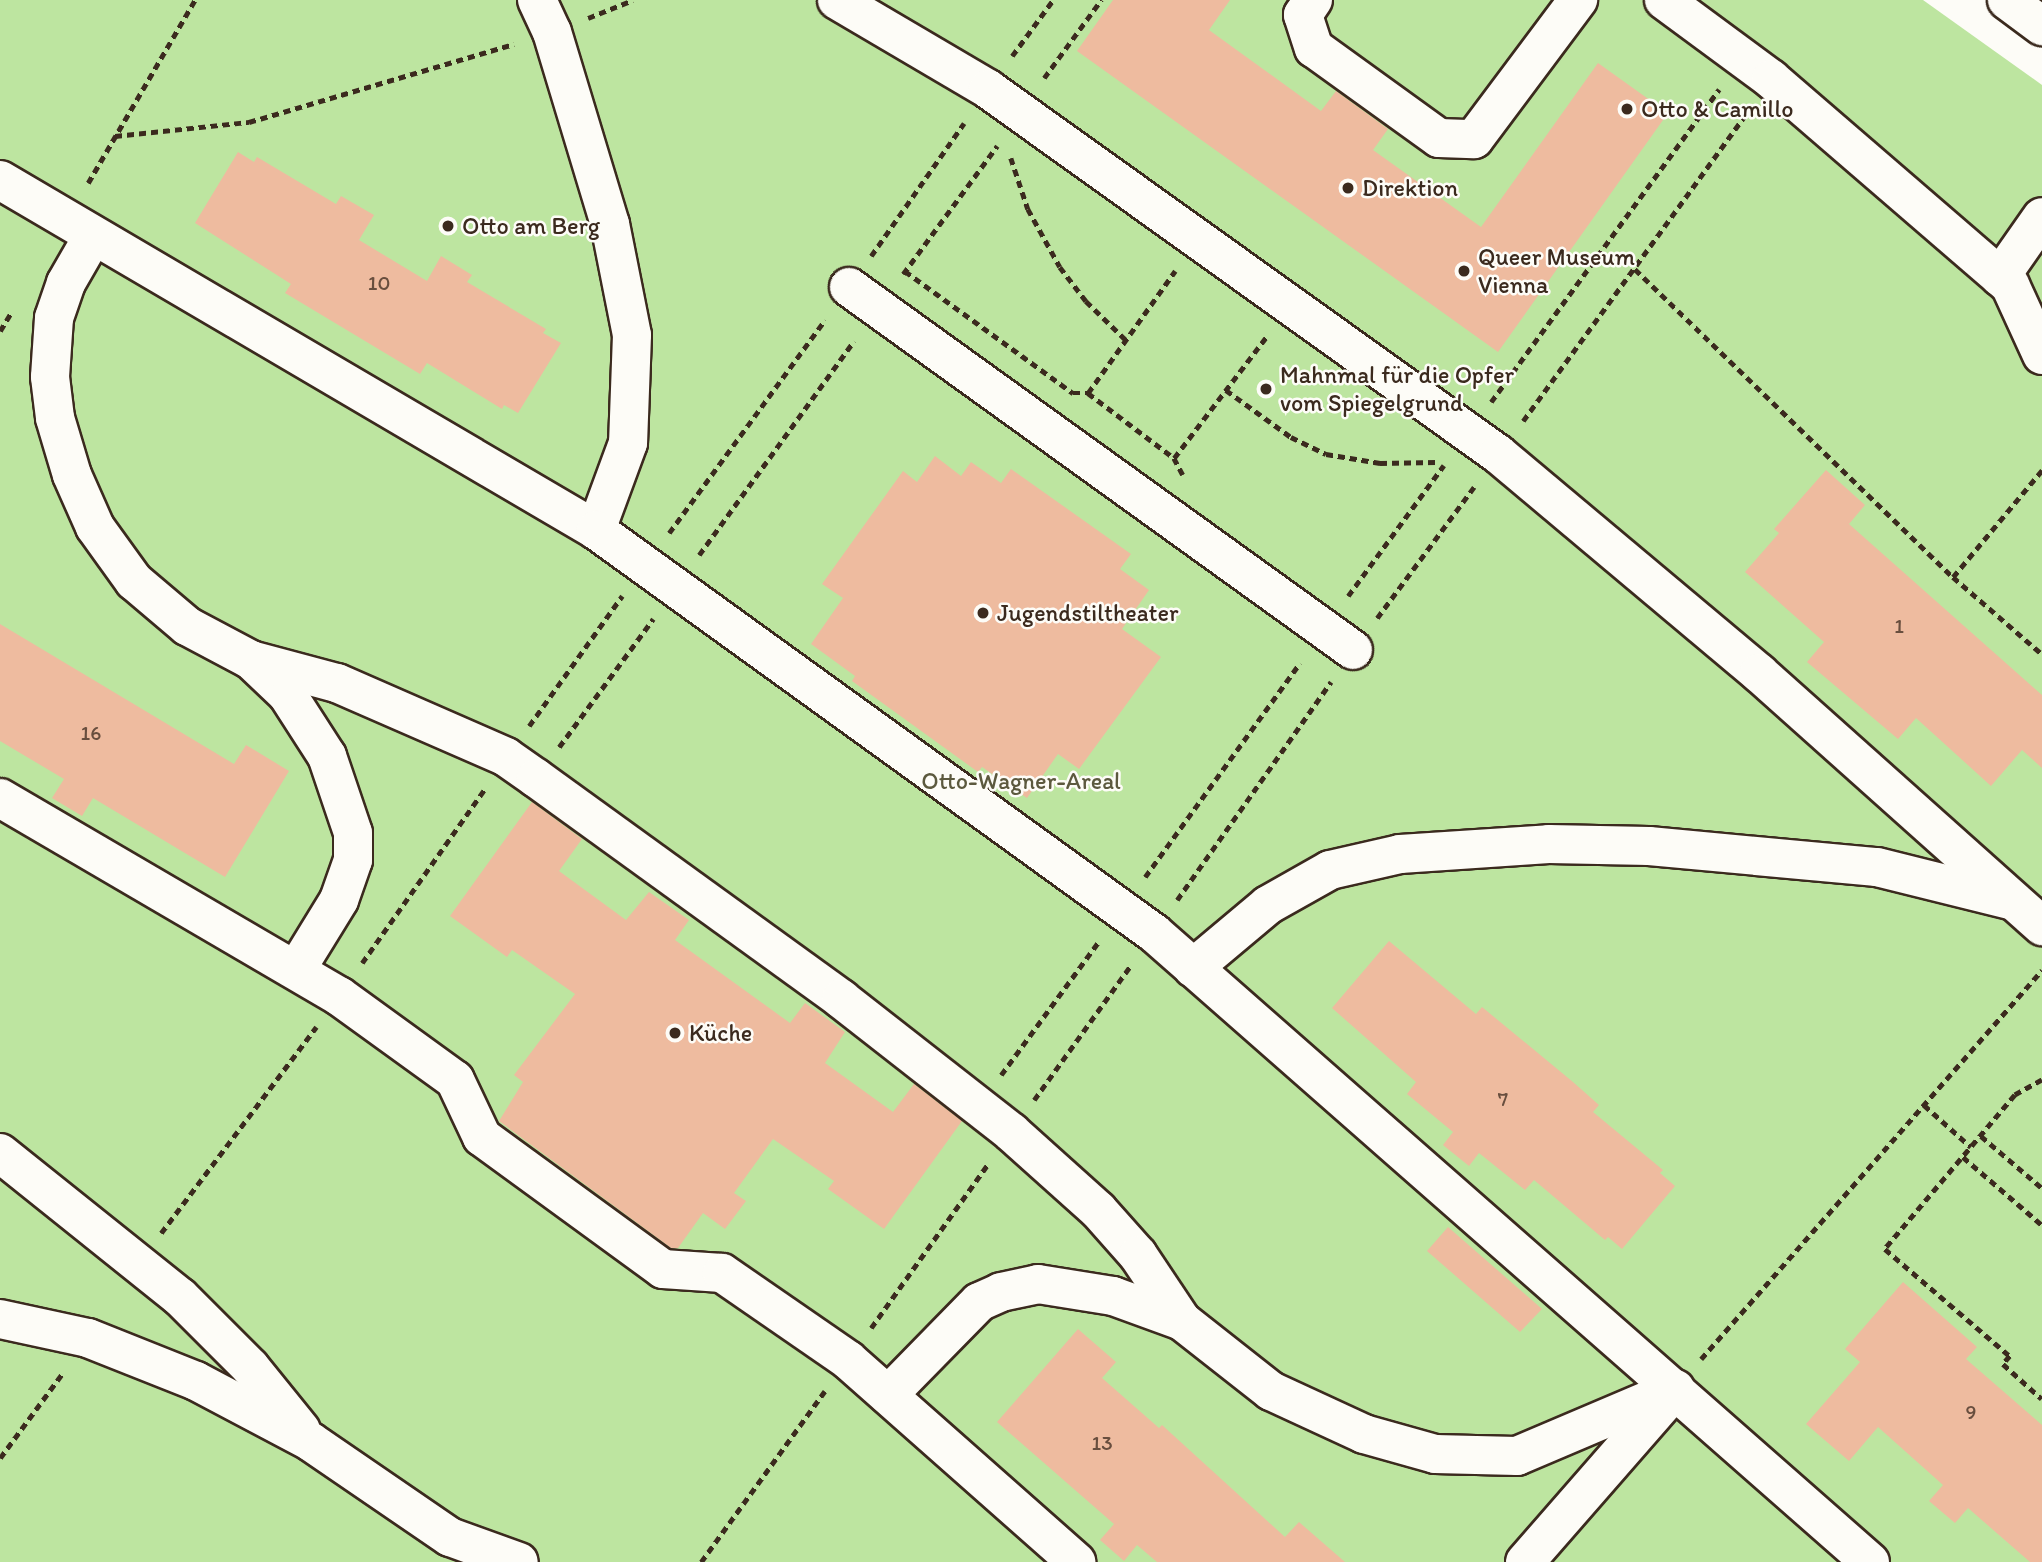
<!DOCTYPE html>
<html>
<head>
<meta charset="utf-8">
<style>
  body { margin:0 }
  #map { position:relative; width:2042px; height:1562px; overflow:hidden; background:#fdfcf7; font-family:Itim,sans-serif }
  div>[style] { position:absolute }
  .green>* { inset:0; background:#bde5a0 }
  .building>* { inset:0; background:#eebb9f }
  .path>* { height:4.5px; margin-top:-2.25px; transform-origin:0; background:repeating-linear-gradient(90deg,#3b2a1e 0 7px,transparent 0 12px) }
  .roads { filter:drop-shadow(2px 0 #3b2a1e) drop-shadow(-2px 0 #3b2a1e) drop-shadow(0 2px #3b2a1e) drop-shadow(0 -2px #3b2a1e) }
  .minor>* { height:38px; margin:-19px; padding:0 19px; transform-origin:19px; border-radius:19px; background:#fdfcf7 }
  .dots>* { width:19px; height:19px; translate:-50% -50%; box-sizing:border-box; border:4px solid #fdfcf7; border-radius:50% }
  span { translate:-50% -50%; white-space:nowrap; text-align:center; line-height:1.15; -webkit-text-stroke:5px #fdfcf7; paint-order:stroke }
  .number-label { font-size:21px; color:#684e3e }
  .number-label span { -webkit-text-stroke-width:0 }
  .poi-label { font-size:24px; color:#3b2a1e }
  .left { translate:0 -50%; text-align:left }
  .park-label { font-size:24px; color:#5c593e }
</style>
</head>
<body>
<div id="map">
  <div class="green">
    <i style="clip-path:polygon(0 0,1923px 0,2042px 85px,2042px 1562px,0 1562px)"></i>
  </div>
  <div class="building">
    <i style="clip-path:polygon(1113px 0,1230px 0,1209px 30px,1321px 111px,1336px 91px,1388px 129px,1373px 150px,1481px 227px,1598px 63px,1668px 113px,1498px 352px,1077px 51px)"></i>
    <i style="clip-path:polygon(238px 152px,254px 162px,257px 157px,336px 204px,341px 196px,374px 215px,359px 240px,427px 281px,441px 256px,472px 275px,467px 282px,546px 329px,543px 333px,561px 343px,518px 413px,504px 405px,502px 409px,427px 363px,420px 374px,285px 293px,291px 284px,195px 223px)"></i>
    <i style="clip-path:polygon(935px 456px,961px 476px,971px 462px,1001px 483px,1011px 469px,1131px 554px,1120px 569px,1149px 590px,1122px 629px,1161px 657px,1079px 769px,1058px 754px,1027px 798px,982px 767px,978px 772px,852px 681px,855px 676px,811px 644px,843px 598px,822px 584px,903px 471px,917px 482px)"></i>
    <i style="clip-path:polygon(1826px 470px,1865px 505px,1849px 524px,2042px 695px,2042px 768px,2022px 750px,1991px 786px,1916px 718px,1898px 739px,1807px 662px,1824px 642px,1745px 572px,1779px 533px,1774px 529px)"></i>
    <i style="clip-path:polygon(0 624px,234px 764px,246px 745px,289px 771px,225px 877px,93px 798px,82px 816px,52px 798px,64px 779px,0 741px)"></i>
    <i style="clip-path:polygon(532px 802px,582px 839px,559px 871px,626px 920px,649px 892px,689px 920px,675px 940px,790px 1023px,805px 1003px,845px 1032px,825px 1063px,893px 1112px,914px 1084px,962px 1121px,884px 1229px,828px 1189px,834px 1181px,773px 1139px,734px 1193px,746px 1201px,725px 1229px,703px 1213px,678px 1248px,671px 1248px,499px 1121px,523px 1082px,514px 1075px,575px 994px,512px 950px,507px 957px,450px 916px)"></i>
    <i style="clip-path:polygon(1389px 941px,1476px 1014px,1482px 1007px,1573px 1082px,1599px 1105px,1593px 1112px,1663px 1170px,1660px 1173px,1675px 1186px,1622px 1249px,1608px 1237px,1605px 1240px,1534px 1180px,1525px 1190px,1479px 1153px,1469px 1166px,1443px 1145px,1453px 1132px,1407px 1094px,1416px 1082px,1332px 1008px)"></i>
    <i style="clip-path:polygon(1448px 1227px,1542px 1309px,1520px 1332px,1427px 1251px)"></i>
    <i style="clip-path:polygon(1903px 1282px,1977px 1347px,1966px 1359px,2042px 1425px,2042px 1562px,2030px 1562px,1968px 1508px,1955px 1523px,1929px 1501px,1943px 1485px,1878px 1427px,1849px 1461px,1806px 1424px,1860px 1362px,1845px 1349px)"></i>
    <i style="clip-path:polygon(1078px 1329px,1116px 1362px,1102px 1378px,1159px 1428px,1162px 1425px,1285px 1537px,1299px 1522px,1345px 1562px,1157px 1562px,1137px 1545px,1124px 1561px,1100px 1540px,1114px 1524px,997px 1422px)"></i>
  </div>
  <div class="path">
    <i style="left:588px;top:18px;width:48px;rotate:-21.8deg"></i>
    <i style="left:1012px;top:56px;width:69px;rotate:-53.8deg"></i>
    <i style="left:1044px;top:78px;width:97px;rotate:-53.8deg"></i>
    <i style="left:115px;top:136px;width:135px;rotate:-6deg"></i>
    <i style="left:249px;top:122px;width:276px;rotate:-16.4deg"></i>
    <i style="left:1011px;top:158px;width:54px;rotate:71.6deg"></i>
    <i style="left:1028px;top:209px;width:66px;rotate:61.1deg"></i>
    <i style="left:1060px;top:267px;width:43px;rotate:52.6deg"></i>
    <i style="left:1086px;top:301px;width:56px;rotate:44.3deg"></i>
    <i style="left:88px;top:183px;width:212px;rotate:-59.7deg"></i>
    <i style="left:871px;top:256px;width:162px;rotate:-55deg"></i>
    <i style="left:1635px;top:269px;width:443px;rotate:44.1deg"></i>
    <i style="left:1953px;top:577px;width:118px;rotate:40.9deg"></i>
    <i style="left:905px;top:271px;width:208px;rotate:36deg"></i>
    <i style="left:1073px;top:393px;width:15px"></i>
    <i style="left:1088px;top:393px;width:108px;rotate:37.1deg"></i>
    <i style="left:1174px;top:458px;width:19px;rotate:62deg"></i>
    <i style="left:903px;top:274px;width:159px;rotate:-53.7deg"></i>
    <i style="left:0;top:331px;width:23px;rotate:-59deg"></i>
    <i style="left:1226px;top:390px;width:80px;rotate:35.9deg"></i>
    <i style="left:1291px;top:437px;width:39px;rotate:26deg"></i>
    <i style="left:1326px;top:454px;width:55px;rotate:9.5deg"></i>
    <i style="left:1380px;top:463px;width:56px;rotate:-1deg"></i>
    <i style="left:1088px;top:393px;width:150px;rotate:-54.5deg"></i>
    <i style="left:1491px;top:402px;width:387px;rotate:-53.9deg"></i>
    <i style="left:1523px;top:421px;width:383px;rotate:-54deg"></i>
    <i style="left:1174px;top:458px;width:153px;rotate:-52.7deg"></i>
    <i style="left:669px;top:533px;width:264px;rotate:-53.8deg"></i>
    <i style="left:699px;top:555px;width:264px;rotate:-54.1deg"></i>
    <i style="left:1953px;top:577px;width:139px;rotate:-50.2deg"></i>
    <i style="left:1348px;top:596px;width:162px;rotate:-53.8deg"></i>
    <i style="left:1377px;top:618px;width:163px;rotate:-53.5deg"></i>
    <i style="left:529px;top:726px;width:160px;rotate:-54.4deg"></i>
    <i style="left:559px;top:747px;width:159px;rotate:-53.7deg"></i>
    <i style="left:1145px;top:877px;width:264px;rotate:-54.1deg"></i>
    <i style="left:1177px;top:900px;width:267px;rotate:-54.8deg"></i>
    <i style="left:362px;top:963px;width:212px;rotate:-54.8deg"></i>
    <i style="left:1001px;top:1075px;width:166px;rotate:-53.8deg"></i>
    <i style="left:2042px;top:1080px;width:31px;rotate:151deg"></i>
    <i style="left:2015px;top:1095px;width:202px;rotate:130.2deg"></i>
    <i style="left:1885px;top:1249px;width:165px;rotate:40.6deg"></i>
    <i style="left:2010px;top:1356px;width:11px;rotate:131deg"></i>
    <i style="left:2003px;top:1364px;width:52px;rotate:41.9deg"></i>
    <i style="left:1034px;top:1100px;width:166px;rotate:-54.3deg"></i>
    <i style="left:1924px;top:1105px;width:63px;rotate:41.8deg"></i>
    <i style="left:1981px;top:1136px;width:80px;rotate:40.4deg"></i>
    <i style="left:1963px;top:1157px;width:104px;rotate:40.7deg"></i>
    <i style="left:161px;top:1233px;width:258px;rotate:-53deg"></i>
    <i style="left:871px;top:1328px;width:201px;rotate:-54.5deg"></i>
    <i style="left:1701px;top:1359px;width:517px;rotate:-48.76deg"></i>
    <i style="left:0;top:1458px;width:104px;rotate:-53.6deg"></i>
    <i style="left:701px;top:1562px;width:211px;rotate:-54.1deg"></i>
  </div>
  <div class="roads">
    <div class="minor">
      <i style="left:537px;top:0;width:35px;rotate:65deg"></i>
      <i style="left:552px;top:32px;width:201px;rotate:73.2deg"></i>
      <i style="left:610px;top:224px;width:113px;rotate:78.8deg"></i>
      <i style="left:632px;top:335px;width:108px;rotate:92.1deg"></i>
      <i style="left:628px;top:443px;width:93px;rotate:110.2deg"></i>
      <i style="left:837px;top:0;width:175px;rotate:30.5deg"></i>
      <i style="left:988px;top:89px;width:627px;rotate:35.59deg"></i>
      <i style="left:1498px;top:454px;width:341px;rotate:40deg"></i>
      <i style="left:1759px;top:673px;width:380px;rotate:41.8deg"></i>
      <i style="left:1313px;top:0;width:18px;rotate:124deg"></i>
      <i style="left:1303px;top:15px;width:35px;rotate:72deg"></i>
      <i style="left:1314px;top:48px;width:154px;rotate:35.8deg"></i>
      <i style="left:1439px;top:138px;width:35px;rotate:2deg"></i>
      <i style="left:1474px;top:139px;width:174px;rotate:-53.2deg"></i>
      <i style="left:1664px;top:0;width:133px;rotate:36.4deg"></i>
      <i style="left:1771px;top:79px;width:316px;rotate:40.8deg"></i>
      <i style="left:2010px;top:285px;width:77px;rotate:65.4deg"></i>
      <i style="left:2007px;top:0;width:44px;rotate:36.6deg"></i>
      <i style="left:0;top:180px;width:691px;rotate:30.42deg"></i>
      <i style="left:596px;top:530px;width:688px;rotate:35.84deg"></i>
      <i style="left:1154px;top:933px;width:953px;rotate:41.3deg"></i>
      <i style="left:93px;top:236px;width:54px;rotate:119.9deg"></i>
      <i style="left:66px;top:283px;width:37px;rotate:109deg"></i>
      <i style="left:54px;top:318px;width:59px;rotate:93.9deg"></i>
      <i style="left:50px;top:377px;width:41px;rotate:83deg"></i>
      <i style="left:55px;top:418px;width:59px;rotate:73.4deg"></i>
      <i style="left:72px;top:475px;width:57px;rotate:66.1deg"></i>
      <i style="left:95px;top:527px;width:67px;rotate:54.2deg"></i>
      <i style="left:134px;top:581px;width:70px;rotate:40.3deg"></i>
      <i style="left:187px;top:626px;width:72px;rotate:28deg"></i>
      <i style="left:251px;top:660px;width:50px;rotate:43.4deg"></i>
      <i style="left:287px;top:694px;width:74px;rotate:57.2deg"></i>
      <i style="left:327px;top:756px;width:81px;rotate:71.3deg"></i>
      <i style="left:353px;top:833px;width:27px;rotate:90deg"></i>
      <i style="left:353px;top:860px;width:42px;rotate:109.3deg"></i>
      <i style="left:339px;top:900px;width:82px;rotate:121.6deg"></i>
      <i style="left:2000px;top:277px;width:73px;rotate:-55deg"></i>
      <i style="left:849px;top:287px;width:621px;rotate:35.76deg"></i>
      <i style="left:251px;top:660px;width:89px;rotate:15deg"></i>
      <i style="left:337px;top:683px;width:184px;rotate:23.6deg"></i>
      <i style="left:506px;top:757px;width:37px;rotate:35deg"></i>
      <i style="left:536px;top:778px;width:377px;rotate:35.9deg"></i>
      <i style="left:841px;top:999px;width:216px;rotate:38deg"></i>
      <i style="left:1011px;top:1132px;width:117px;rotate:41.9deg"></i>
      <i style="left:1098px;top:1210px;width:60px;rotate:48.4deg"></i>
      <i style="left:1138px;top:1255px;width:79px;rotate:56.3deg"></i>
      <i style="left:0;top:798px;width:393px;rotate:30.3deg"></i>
      <i style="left:339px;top:996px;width:143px;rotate:35.9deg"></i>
      <i style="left:455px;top:1080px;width:63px;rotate:64.7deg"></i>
      <i style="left:482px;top:1137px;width:224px;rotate:36.1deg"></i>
      <i style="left:663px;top:1269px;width:59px;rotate:3.9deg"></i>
      <i style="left:722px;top:1273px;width:153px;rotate:34.6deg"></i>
      <i style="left:848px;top:1360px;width:305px;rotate:41.5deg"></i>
      <i style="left:1193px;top:968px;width:98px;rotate:-40deg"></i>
      <i style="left:1268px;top:905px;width:71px;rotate:-29.4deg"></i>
      <i style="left:1330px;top:870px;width:72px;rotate:-12.9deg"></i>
      <i style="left:1400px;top:854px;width:149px;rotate:-3.8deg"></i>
      <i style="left:1549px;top:844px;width:100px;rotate:1.1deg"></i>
      <i style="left:1649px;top:846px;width:229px;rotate:5.3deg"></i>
      <i style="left:1877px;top:867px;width:136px;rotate:14deg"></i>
      <i style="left:0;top:1153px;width:231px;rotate:38.7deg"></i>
      <i style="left:180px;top:1297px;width:99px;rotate:45deg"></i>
      <i style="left:250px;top:1367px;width:81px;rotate:51deg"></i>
      <i style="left:0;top:1319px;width:90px;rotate:12.2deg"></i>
      <i style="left:88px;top:1338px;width:116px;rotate:21.7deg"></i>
      <i style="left:196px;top:1381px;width:130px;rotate:27.9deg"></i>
      <i style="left:311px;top:1442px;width:168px;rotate:34.4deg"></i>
      <i style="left:450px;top:1537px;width:73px;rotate:19.9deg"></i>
      <i style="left:888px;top:1395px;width:130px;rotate:-45.6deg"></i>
      <i style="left:979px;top:1302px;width:24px;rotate:-24deg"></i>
      <i style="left:1001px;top:1292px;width:38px;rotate:-12deg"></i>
      <i style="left:1038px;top:1284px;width:76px;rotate:9.1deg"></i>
      <i style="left:1113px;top:1296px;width:73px;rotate:19.9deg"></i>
      <i style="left:1182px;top:1321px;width:113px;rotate:38.2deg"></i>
      <i style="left:1271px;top:1391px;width:102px;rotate:24.8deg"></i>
      <i style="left:1364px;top:1434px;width:74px;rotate:15.7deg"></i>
      <i style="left:1435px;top:1454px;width:82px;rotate:1.4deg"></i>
      <i style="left:1517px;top:1456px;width:172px;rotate:-23deg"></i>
      <i style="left:1525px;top:1562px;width:216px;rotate:-48.9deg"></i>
    </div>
  </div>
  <div class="dots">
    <i style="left:1627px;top:109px;background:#3b2a1e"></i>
    <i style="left:1348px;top:188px;background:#3b2a1e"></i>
    <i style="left:448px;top:226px;background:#3b2a1e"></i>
    <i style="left:1464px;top:271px;background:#3b2a1e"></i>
    <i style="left:1266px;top:389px;background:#3b2a1e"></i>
    <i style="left:983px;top:613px;background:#3b2a1e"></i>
    <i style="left:675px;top:1033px;background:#3b2a1e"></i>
  </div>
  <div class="number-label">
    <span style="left:379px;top:283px">10</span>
    <span style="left:1899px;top:626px">1</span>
    <span style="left:91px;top:733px">16</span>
    <span style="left:1503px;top:1099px">7</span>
    <span style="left:1971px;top:1412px">9</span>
    <span style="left:1102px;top:1443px">13</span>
  </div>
  <div class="poi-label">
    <span class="left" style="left:1641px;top:109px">Otto &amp; Camillo</span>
    <span class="left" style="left:1362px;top:188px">Direktion</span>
    <span class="left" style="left:462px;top:226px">Otto am Berg</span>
    <span class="left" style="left:1478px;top:271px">Queer Museum<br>Vienna</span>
    <span class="left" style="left:1280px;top:389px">Mahnmal für die Opfer<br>vom Spiegelgrund</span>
    <span class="left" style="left:997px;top:613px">Jugendstiltheater</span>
    <span class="left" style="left:689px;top:1033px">Küche</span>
  </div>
  <div class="park-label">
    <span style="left:1021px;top:781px">Otto-Wagner-Areal</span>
  </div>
</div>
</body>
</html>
